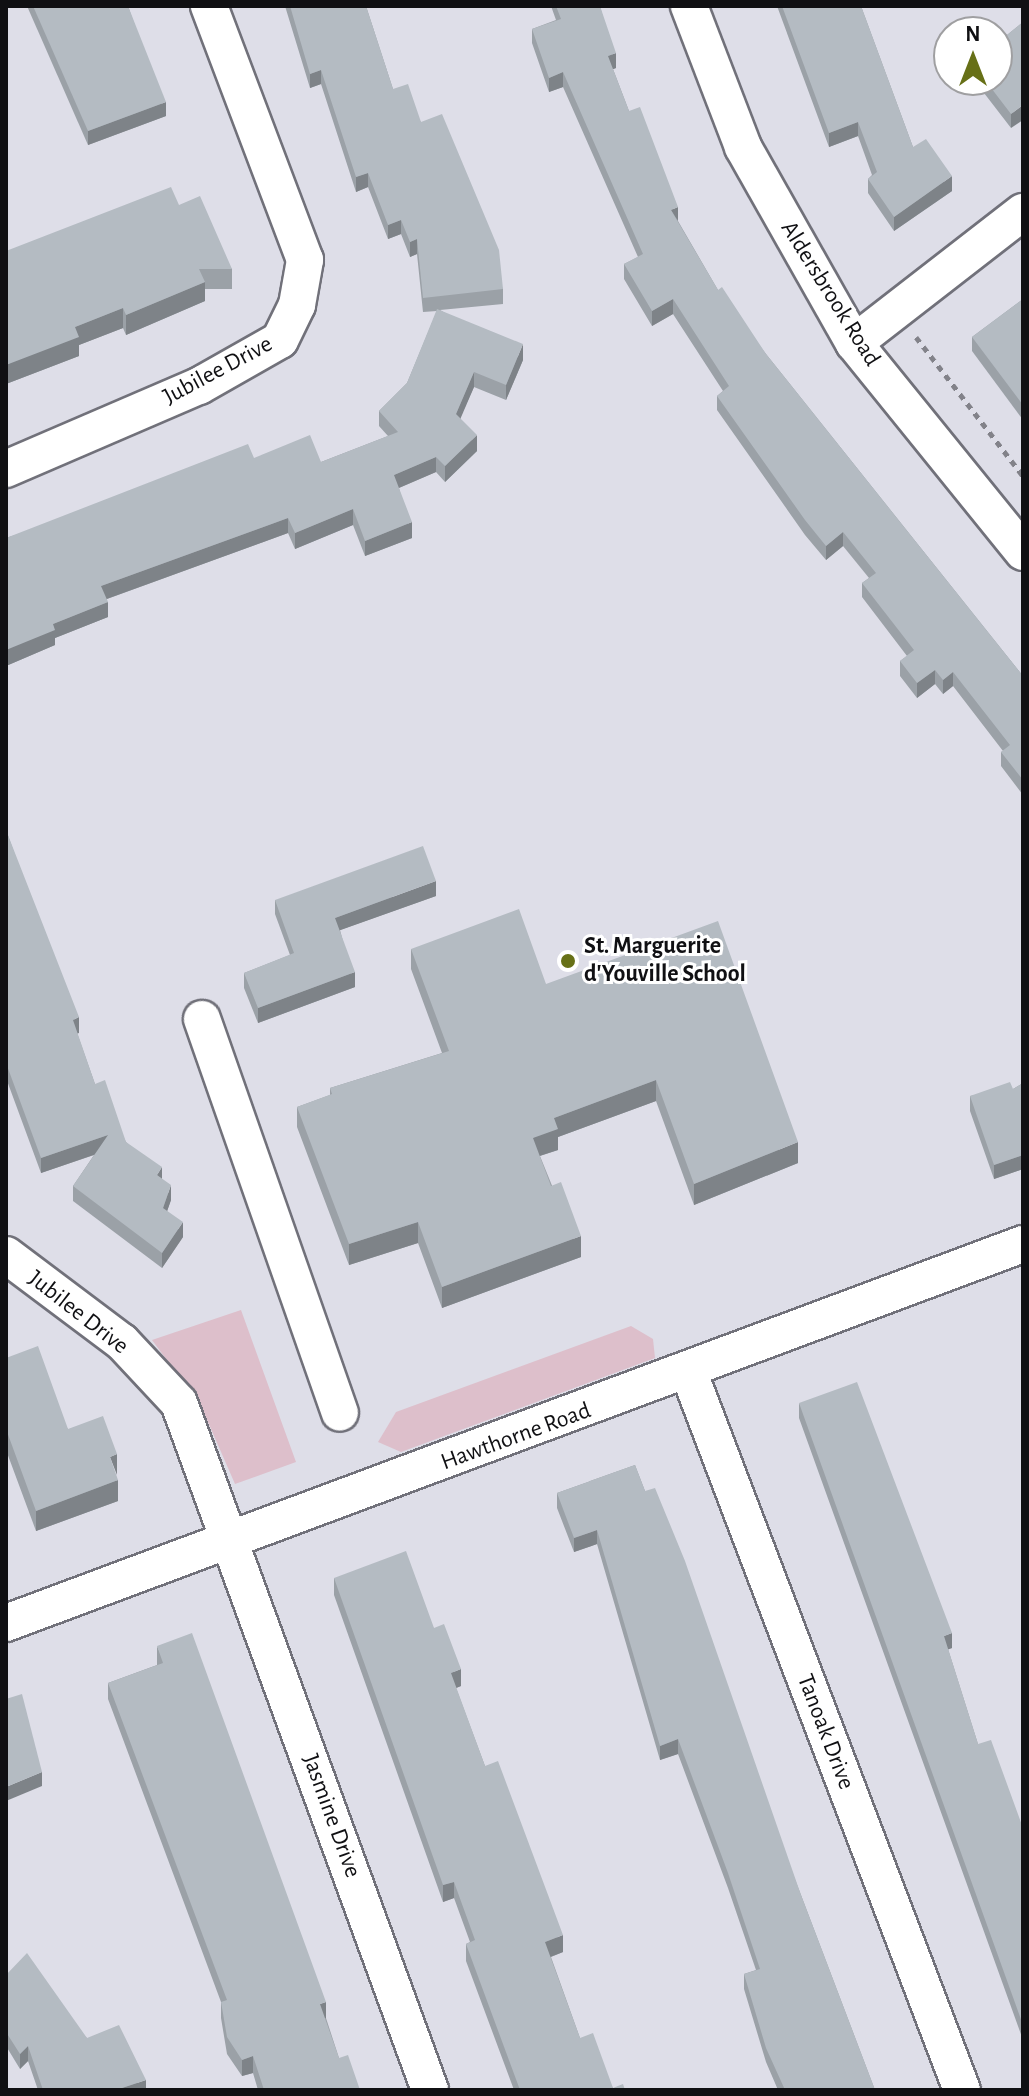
<!DOCTYPE html>
<html>
<head>
<meta charset="utf-8">
<style>
  body { margin:0 }
  #map { position:relative; width:1029px; height:2096px; overflow:hidden; background:#dedee8; font-family:"Alegreya Sans",sans-serif }
  div>[style] { position:absolute }
  .green>* { inset:0; background:#ddbfcb }
  .path>* { height:5px; margin-top:-2.5px; transform-origin:0; background:repeating-linear-gradient(90deg,#828289 0 6px,transparent 0 12px) }
  .roads { filter:drop-shadow(2px 0 #71717a) drop-shadow(-2px 0 #71717a) drop-shadow(0 2px #71717a) drop-shadow(0 -2px #71717a) }
  .minor>* { height:36px; margin:-18px; padding:0 18px; transform-origin:18px; border-radius:18px; background:#fff }
  .wall>* { inset:0; background:#9ba1a7 }
  .shaded-wall>* { inset:0; background:#7e8388 }
  .building>* { inset:0; background:#b4bbc2 }
  .dots>* { width:22px; height:22px; translate:-50% -50%; box-sizing:border-box; border:4px solid #fff; border-radius:50% }
  span { translate:-50% -50%; white-space:nowrap; text-align:center; line-height:1.15; -webkit-text-stroke:6px #fff; paint-order:stroke }
  .street-label { font-size:24px; color:#101013 }
  .poi-label { font-size:24px; color:#101013; font-weight:700 }
  .left { translate:0 -50%; text-align:left }
  .frame { position:absolute; inset:0; border:8px solid #101013; pointer-events:none }
  .north { position:absolute; left:933px; top:16px; width:80px; height:80px; box-sizing:border-box; background:#fff; border:2px solid #9f9fa1; border-radius:50%; rotate:0deg; font-size:22px; font-weight:700; line-height:32px; text-align:center; color:#101013 }
  .north::after { content:''; display:block; margin:auto; width:28px; height:36px; background:#677017; clip-path:polygon(50% 0,100% 100%,50% 72%,0 100%) }
</style>
</head>
<body>
<div id="map">
  <div class="green">
    <i style="clip-path:polygon(241px 1310px,296px 1462px,235px 1484px,201px 1406px,152px 1340px)"></i>
    <i style="clip-path:polygon(631px 1326px,653px 1339px,655px 1358px,401px 1452px,378px 1442px,396px 1412px)"></i>
  </div>
  <div class="path">
    <i style="left:916px;top:337px;width:175px;rotate:52.4deg"></i>
  </div>
  <div class="roads">
    <div class="minor">
      <i style="left:689px;top:6px;width:151px;rotate:69deg"></i>
      <i style="left:743px;top:147px;width:225px;rotate:60.5deg"></i>
      <i style="left:854px;top:343px;width:269px;rotate:51deg"></i>
      <i style="left:854px;top:343px;width:214px;rotate:-37.8deg"></i>
      <i style="left:6px;top:469px;width:210px;rotate:-23.3deg"></i>
      <i style="left:199px;top:386px;width:93px;rotate:-29.6deg"></i>
      <i style="left:280px;top:340px;width:39px;rotate:-64deg"></i>
      <i style="left:297px;top:305px;width:46px;rotate:-79.9deg"></i>
      <i style="left:305px;top:260px;width:272px;rotate:-110.7deg"></i>
      <i style="left:202px;top:1019px;width:417px;rotate:70.7deg"></i>
      <i style="left:6px;top:1255px;width:145px;rotate:36.9deg"></i>
      <i style="left:122px;top:1342px;width:83px;rotate:46.9deg"></i>
      <i style="left:179px;top:1403px;width:731px;rotate:69.93deg"></i>
      <i style="left:689px;top:1373px;width:767px;rotate:69.16deg"></i>
      <i style="left:6px;top:1623px;width:1085px;rotate:-20.44deg"></i>
    </div>
  </div>
  <div class="wall">
    <i style="clip-path:polygon(27px 6px,128px 6px,166px 116px,88px 145px)"></i>
    <i style="clip-path:polygon(285px 6px,366px 6px,393px 89px,421px 122px,503px 289px,503px 304px,440px 310px,523px 360px,506px 400px,474px 387px,460px 418px,477px 451px,445px 482px,436px 472px,399px 488px,412px 538px,365px 556px,353px 525px,295px 549px,288px 533px,107px 599px,108px 617px,55px 638px,55px 645px,6px 666px,6px 538px,254px 458px,321px 462px,388px 436px,379px 426px,379px 411px,407px 383px,437px 311px,423px 312px,417px 254px,410px 257px,401px 234px,388px 239px,368px 187px,356px 192px,321px 84px,310px 88px)"></i>
    <i style="clip-path:polygon(551px 6px,600px 6px,616px 68px,613px 69px,629px 111px,678px 221px,718px 290px,766px 354px,1023px 676px,1023px 795px,1001px 766px,1001px 752px,1003px 751px,953px 686px,943px 694px,935px 684px,917px 698px,900px 676px,900px 661px,907px 656px,862px 597px,862px 583px,869px 578px,843px 546px,826px 560px,805px 535px,717px 410px,717px 396px,723px 391px,673px 314px,652px 326px,624px 279px,624px 264px,638px 257px,563px 87px,549px 92px,532px 43px,532px 29px,556px 20px)"></i>
    <i style="clip-path:polygon(777px 6px,861px 6px,913px 147px,952px 191px,894px 231px,868px 193px,868px 179px,872px 175px,858px 136px,829px 147px)"></i>
    <i style="clip-path:polygon(1023px 22px,1011px 128px,974px 80px,997px 80px,1007px 35px)"></i>
    <i style="clip-path:polygon(179px 205px,232px 269px,232px 289px,205px 289px,205px 301px,126px 335px,123px 328px,79px 345px,79px 356px,6px 384px)"></i>
    <i style="clip-path:polygon(1023px 299px,1023px 420px,972px 351px,972px 337px)"></i>
    <i style="clip-path:polygon(6px 830px,79px 1033px,77px 1033px,95px 1084px,126px 1142px,162px 1179px,171px 1200px,167px 1211px,183px 1237px,162px 1268px,73px 1201px,73px 1186px,94px 1155px,41px 1173px,6px 1078px)"></i>
    <i style="clip-path:polygon(436px 896px,340px 930px,355px 987px,258px 1023px,244px 988px,244px 973px,290px 955px,275px 914px,275px 900px)"></i>
    <i style="clip-path:polygon(411px 949px,546px 984px,798px 1163px,694px 1205px,656px 1101px,558px 1137px,558px 1150px,540px 1156px,581px 1257px,442px 1308px,418px 1243px,349px 1265px,297px 1127px,297px 1107px,330px 1095px,330px 1088px,442px 1053px,411px 969px)"></i>
    <i style="clip-path:polygon(1023px 1083px,1023px 1169px,994px 1179px,970px 1111px,970px 1096px,1013px 1089px)"></i>
    <i style="clip-path:polygon(6px 1358px,68px 1429px,116px 1475px,118px 1501px,36px 1531px,6px 1450px)"></i>
    <i style="clip-path:polygon(799px 1403px,952px 1648px,948px 1649px,978px 1744px,1023px 1828px,1023px 2040px,799px 1418px)"></i>
    <i style="clip-path:polygon(635px 1465px,801px 1895px,875px 2090px,778px 2090px,766px 2062px,744px 1989px,744px 1974px,756px 1970px,728px 1888px,678px 1754px,660px 1760px,597px 1544px,574px 1552px,557px 1508px,557px 1493px)"></i>
    <i style="clip-path:polygon(334px 1578px,434px 1628px,461px 1686px,456px 1688px,485px 1766px,563px 1952px,551px 1957px,580px 2038px,613px 2088px,625px 2090px,514px 2090px,466px 1961px,466px 1944px,470px 1942px,454px 1898px,443px 1902px,334px 1595px)"></i>
    <i style="clip-path:polygon(157px 1646px,326px 2018px,339px 2058px,360px 2090px,258px 2090px,253px 2073px,242px 2076px,227px 2054px,221px 2018px,221px 2002px,108px 1699px,108px 1683px,157px 1665px)"></i>
    <i style="clip-path:polygon(6px 1975px,87px 2038px,146px 2090px,38px 2090px,28px 2061px,20px 2069px,6px 2046px)"></i>
  </div>
  <div class="shaded-wall">
    <i style="clip-path:polygon(616px 53px,616px 68px,608px 71px,608px 56px)"></i>
    <i style="clip-path:polygon(321px 70px,321px 84px,310px 88px,310px 74px)"></i>
    <i style="clip-path:polygon(563px 72px,563px 87px,549px 92px,549px 78px)"></i>
    <i style="clip-path:polygon(166px 102px,166px 116px,88px 145px,88px 131px)"></i>
    <i style="clip-path:polygon(1023px 105px,1023px 120px,1011px 128px,1011px 114px)"></i>
    <i style="clip-path:polygon(858px 122px,858px 136px,829px 147px,829px 133px)"></i>
    <i style="clip-path:polygon(368px 173px,368px 187px,356px 192px,356px 177px)"></i>
    <i style="clip-path:polygon(952px 176px,952px 191px,894px 231px,894px 217px)"></i>
    <i style="clip-path:polygon(678px 207px,678px 221px,671px 210px)"></i>
    <i style="clip-path:polygon(401px 220px,401px 234px,388px 239px,388px 225px)"></i>
    <i style="clip-path:polygon(417px 239px,417px 254px,410px 257px,410px 242px)"></i>
    <i style="clip-path:polygon(205px 282px,205px 301px,126px 335px,126px 315px)"></i>
    <i style="clip-path:polygon(673px 299px,673px 314px,652px 326px,652px 311px)"></i>
    <i style="clip-path:polygon(123px 308px,123px 328px,79px 345px,79px 356px,6px 384px,6px 365px,75px 327px)"></i>
    <i style="clip-path:polygon(523px 344px,523px 360px,506px 400px,506px 385px)"></i>
    <i style="clip-path:polygon(474px 372px,474px 387px,456px 429px,456px 414px)"></i>
    <i style="clip-path:polygon(477px 435px,477px 451px,445px 482px,445px 466px)"></i>
    <i style="clip-path:polygon(436px 457px,436px 472px,394px 490px,394px 475px)"></i>
    <i style="clip-path:polygon(353px 509px,353px 525px,295px 549px,295px 533px)"></i>
    <i style="clip-path:polygon(288px 518px,288px 533px,101px 601px,101px 586px)"></i>
    <i style="clip-path:polygon(412px 522px,412px 538px,365px 556px,365px 541px)"></i>
    <i style="clip-path:polygon(843px 532px,843px 546px,826px 560px,826px 546px)"></i>
    <i style="clip-path:polygon(108px 602px,108px 617px,55px 638px,55px 645px,6px 666px,6px 650px,53px 624px)"></i>
    <i style="clip-path:polygon(935px 670px,935px 684px,917px 698px,917px 683px)"></i>
    <i style="clip-path:polygon(953px 672px,953px 686px,943px 694px,943px 680px)"></i>
    <i style="clip-path:polygon(436px 881px,436px 896px,335px 932px,335px 918px)"></i>
    <i style="clip-path:polygon(355px 972px,355px 987px,258px 1023px,258px 1008px)"></i>
    <i style="clip-path:polygon(79px 1017px,79px 1033px,73px 1035px,73px 1020px)"></i>
    <i style="clip-path:polygon(656px 1080px,656px 1101px,558px 1137px,558px 1150px,533px 1158px,533px 1138px,554px 1118px)"></i>
    <i style="clip-path:polygon(108px 1135px,108px 1150px,41px 1173px,41px 1158px)"></i>
    <i style="clip-path:polygon(798px 1142px,798px 1163px,694px 1205px,694px 1184px)"></i>
    <i style="clip-path:polygon(1023px 1155px,1023px 1169px,994px 1179px,994px 1165px)"></i>
    <i style="clip-path:polygon(162px 1167px,162px 1182px,157px 1175px)"></i>
    <i style="clip-path:polygon(171px 1185px,171px 1200px,163px 1223px,163px 1208px)"></i>
    <i style="clip-path:polygon(183px 1222px,183px 1237px,162px 1268px,162px 1253px)"></i>
    <i style="clip-path:polygon(418px 1222px,418px 1243px,349px 1265px,349px 1244px)"></i>
    <i style="clip-path:polygon(581px 1236px,581px 1257px,442px 1308px,442px 1287px)"></i>
    <i style="clip-path:polygon(117px 1454px,117px 1475px,110px 1457px)"></i>
    <i style="clip-path:polygon(118px 1480px,118px 1501px,36px 1531px,36px 1511px)"></i>
    <i style="clip-path:polygon(597px 1530px,597px 1544px,574px 1552px,574px 1538px)"></i>
    <i style="clip-path:polygon(952px 1633px,952px 1648px,944px 1651px,944px 1636px)"></i>
    <i style="clip-path:polygon(461px 1669px,461px 1686px,451px 1690px,451px 1673px)"></i>
    <i style="clip-path:polygon(678px 1739px,678px 1754px,660px 1760px,660px 1746px)"></i>
    <i style="clip-path:polygon(42px 1772px,42px 1786px,6px 1801px,6px 1787px)"></i>
    <i style="clip-path:polygon(454px 1882px,454px 1898px,443px 1902px,443px 1885px)"></i>
    <i style="clip-path:polygon(563px 1935px,563px 1952px,545px 1959px,545px 1942px)"></i>
    <i style="clip-path:polygon(326px 2002px,326px 2018px,320px 2020px,320px 2004px)"></i>
    <i style="clip-path:polygon(28px 2046px,28px 2061px,20px 2069px,20px 2054px)"></i>
    <i style="clip-path:polygon(253px 2056px,253px 2073px,242px 2076px,242px 2060px)"></i>
    <i style="clip-path:polygon(146px 2080px,146px 2090px,116px 2090px)"></i>
  </div>
  <div class="building">
    <i style="clip-path:polygon(33px 6px,128px 6px,166px 102px,88px 131px)"></i>
    <i style="clip-path:polygon(290px 6px,366px 6px,393px 89px,408px 84px,421px 122px,442px 114px,499px 250px,503px 289px,423px 298px,417px 239px,410px 242px,401px 220px,388px 225px,368px 173px,356px 177px,321px 70px,310px 74px)"></i>
    <i style="clip-path:polygon(556px 6px,600px 6px,616px 53px,608px 56px,629px 111px,640px 107px,678px 207px,671px 210px,718px 290px,722px 287px,766px 354px,1023px 676px,1023px 780px,1001px 752px,1010px 745px,953px 672px,943px 680px,935px 670px,917px 683px,900px 661px,914px 650px,862px 583px,876px 573px,843px 532px,826px 546px,805px 520px,717px 396px,729px 386px,673px 299px,652px 311px,624px 264px,643px 254px,563px 72px,549px 78px,532px 29px,561px 19px)"></i>
    <i style="clip-path:polygon(782px 6px,861px 6px,913px 147px,926px 139px,952px 176px,894px 217px,868px 179px,877px 172px,858px 122px,829px 133px)"></i>
    <i style="clip-path:polygon(1023px 22px,1023px 105px,1011px 114px,985px 80px,997px 80px,997px 33px,1002px 29px,1007px 35px)"></i>
    <i style="clip-path:polygon(171px 187px,179px 205px,200px 196px,232px 269px,199px 269px,205px 282px,126px 315px,123px 308px,75px 327px,79px 337px,6px 365px,6px 251px)"></i>
    <i style="clip-path:polygon(1023px 299px,1023px 405px,972px 337px)"></i>
    <i style="clip-path:polygon(437px 309px,523px 344px,506px 385px,474px 372px,456px 414px,477px 435px,445px 466px,436px 457px,394px 475px,412px 522px,365px 541px,353px 509px,295px 533px,288px 518px,101px 586px,108px 602px,53px 624px,55px 630px,6px 650px,6px 538px,248px 444px,254px 458px,310px 435px,321px 462px,398px 432px,379px 411px,407px 383px)"></i>
    <i style="clip-path:polygon(6px 830px,79px 1017px,73px 1020px,95px 1084px,105px 1080px,126px 1142px,162px 1167px,157px 1175px,171px 1185px,163px 1208px,183px 1222px,162px 1253px,73px 1186px,108px 1135px,41px 1158px,6px 1063px)"></i>
    <i style="clip-path:polygon(423px 846px,436px 881px,335px 918px,355px 972px,258px 1008px,244px 973px,294px 953px,275px 900px)"></i>
    <i style="clip-path:polygon(519px 909px,546px 984px,718px 921px,798px 1142px,694px 1184px,656px 1080px,554px 1118px,558px 1129px,533px 1138px,551px 1186px,561px 1182px,581px 1236px,442px 1287px,418px 1222px,349px 1244px,297px 1107px,332px 1094px,330px 1088px,449px 1051px,411px 949px)"></i>
    <i style="clip-path:polygon(1010px 1082px,1013px 1089px,1023px 1083px,1023px 1155px,994px 1165px,970px 1096px)"></i>
    <i style="clip-path:polygon(38px 1346px,68px 1429px,103px 1416px,117px 1454px,110px 1457px,118px 1480px,36px 1511px,6px 1429px,6px 1358px)"></i>
    <i style="clip-path:polygon(857px 1382px,952px 1633px,944px 1636px,978px 1744px,991px 1740px,1023px 1828px,1023px 2025px,799px 1403px)"></i>
    <i style="clip-path:polygon(635px 1465px,645px 1491px,655px 1488px,685px 1561px,801px 1895px,875px 2090px,785px 2090px,766px 2048px,744px 1974px,760px 1969px,728px 1873px,678px 1739px,660px 1746px,597px 1530px,574px 1538px,557px 1493px)"></i>
    <i style="clip-path:polygon(406px 1551px,434px 1628px,444px 1624px,461px 1669px,451px 1673px,485px 1766px,498px 1761px,563px 1935px,545px 1942px,580px 2038px,593px 2033px,613px 2088px,623px 2084px,625px 2090px,520px 2090px,466px 1944px,475px 1940px,454px 1882px,443px 1885px,334px 1578px)"></i>
    <i style="clip-path:polygon(192px 1633px,326px 2002px,320px 2004px,339px 2058px,348px 2055px,360px 2090px,264px 2090px,253px 2056px,242px 2060px,227px 2037px,221px 2002px,227px 2000px,108px 1683px,163px 1663px,157px 1646px)"></i>
    <i style="clip-path:polygon(22px 1694px,42px 1772px,6px 1787px,6px 1699px)"></i>
    <i style="clip-path:polygon(27px 1953px,87px 2038px,119px 2025px,146px 2080px,116px 2090px,43px 2090px,28px 2046px,20px 2054px,6px 2032px,6px 1975px)"></i>
  </div>
  <div class="dots">
    <i style="left:568px;top:961px;background:#677017"></i>
  </div>
  <div class="street-label">
    <span style="left:830px;top:294px;rotate:58deg">Aldersbrook Road</span>
    <span style="left:218px;top:371px;rotate:-28deg">Jubilee Drive</span>
    <span style="left:78px;top:1313px;rotate:38deg">Jubilee Drive</span>
    <span style="left:516px;top:1437px;rotate:-20deg">Hawthorne Road</span>
    <span style="left:825px;top:1732px;rotate:69deg">Tanoak Drive</span>
    <span style="left:331px;top:1816px;rotate:70deg">Jasmine Drive</span>
  </div>
  <div class="poi-label">
    <span class="left" style="left:584px;top:961px">St. Marguerite<br>d'Youville School</span>
  </div>
  <div class="frame"></div>
  <div class="north">N</div>
</div>
</body>
</html>
